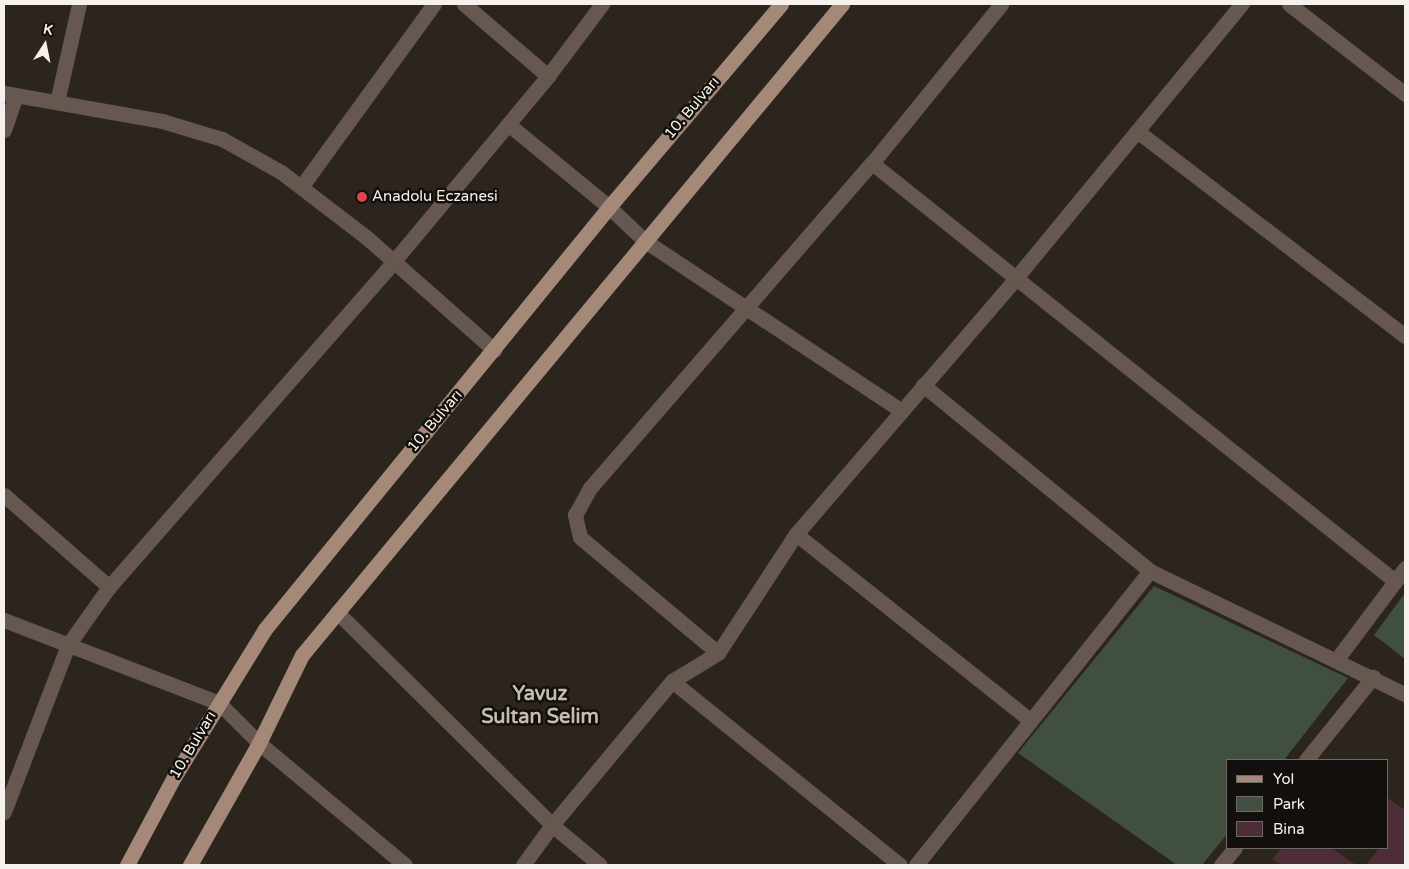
<!DOCTYPE html>
<html>
<head>
<meta charset="utf-8">
<style>
  body { margin:0 }
  #map { position:relative; width:1409px; height:869px; overflow:hidden; background:#2c251e; font-family:"Varela Round",sans-serif }
  div>[style] { position:absolute }
  .green>* { inset:0; background:#404f3f }
  .building>* { inset:0; background:#4c2d38 }
  .minor>* { height:15px; margin:-7.5px; padding:0 7.5px; transform-origin:7.5px; border-radius:7.5px; background:#665850 }
  .major>* { height:15px; margin:-7.5px; padding:0 7.5px; transform-origin:7.5px; border-radius:7.5px; background:#a58978 }
  .dots>* { width:14px; height:14px; translate:-50% -50%; box-sizing:border-box; border:2px solid #120f0c; border-radius:50% }
  span { translate:-50% -50%; white-space:nowrap; text-align:center; line-height:1.15; -webkit-text-stroke:5px #120f0c; paint-order:stroke }
  .street-label { font-size:15px; color:#f6f1ec }
  .poi-label { font-size:15px; color:#f6f1ec }
  .left { translate:0 -50%; text-align:left }
  .district-label { font-size:20px; color:#c6bcb3; font-weight:700 }
  .frame { position:absolute; inset:0; border:5px solid #f6f1ec; pointer-events:none }
  .legend { position:absolute; left:1226px; top:759px; width:162px; height:90px; box-sizing:border-box; background:#120f0c; border:1px solid #6d6966; margin:0; padding:6px 9px; list-style:none; font-size:15px; color:#f6f1ec }
  .legend li { display:flex; align-items:center; gap:10px; height:25px }
  .legend b { width:25px; border:1px solid #6d6966 }
  .north { position:absolute; left:20px; top:20px; width:50px; height:50px; -webkit-text-stroke:4px #120f0c; paint-order:stroke; rotate:11deg; font-size:14px; font-weight:700; line-height:20px; text-align:center; color:#f6f1ec }
  .north::after { content:''; display:block; margin:auto; width:18px; height:22px; background:#f6f1ec; clip-path:polygon(50% 0,100% 100%,50% 72%,0 100%) }
</style>
</head>
<body>
<div id="map">
  <div class="green">
    <i style="clip-path:polygon(1154px 586px,1348px 678px,1284px 760px,1228px 760px,1228px 833px,1202px 865px,1177px 865px,1018px 753px)"></i>
    <i style="clip-path:polygon(1405px 593px,1405px 659px,1374px 635px)"></i>
  </div>
  <div class="building">
    <i style="clip-path:polygon(1388px 798px,1405px 810px,1405px 865px,1366px 865px,1379px 848px,1388px 848px)"></i>
    <i style="clip-path:polygon(1282px 848px,1332px 848px,1356px 865px,1281px 865px,1272px 859px)"></i>
  </div>
  <div class="minor">
    <i style="left:464px;top:4px;width:111px;rotate:40.6deg"></i>
    <i style="left:1289px;top:4px;width:147px;rotate:37.8deg"></i>
    <i style="left:4px;top:93px;width:160px;rotate:10deg"></i>
    <i style="left:162px;top:121px;width:63px;rotate:16.7deg"></i>
    <i style="left:222px;top:139px;width:68px;rotate:29.2deg"></i>
    <i style="left:281px;top:172px;width:107px;rotate:37.4deg"></i>
    <i style="left:366px;top:237px;width:171px;rotate:41.4deg"></i>
    <i style="left:57px;top:102px;width:100px;rotate:-77.3deg"></i>
    <i style="left:508px;top:124px;width:131px;rotate:39.4deg"></i>
    <i style="left:609px;top:207px;width:50px;rotate:43.4deg"></i>
    <i style="left:645px;top:241px;width:308px;rotate:33.5deg"></i>
    <i style="left:4px;top:130px;width:37px;rotate:-71deg"></i>
    <i style="left:1137px;top:131px;width:337px;rotate:37.4deg"></i>
    <i style="left:872px;top:163px;width:670px;rotate:38.63deg"></i>
    <i style="left:301px;top:187px;width:226px;rotate:-54deg"></i>
    <i style="left:923px;top:385px;width:293px;rotate:39.3deg"></i>
    <i style="left:1150px;top:571px;width:283px;rotate:25.8deg"></i>
    <i style="left:4px;top:495px;width:140px;rotate:41.2deg"></i>
    <i style="left:109px;top:587px;width:71px;rotate:125.3deg"></i>
    <i style="left:68px;top:645px;width:179px;rotate:111deg"></i>
    <i style="left:796px;top:534px;width:300px;rotate:38.5deg"></i>
    <i style="left:109px;top:587px;width:433px;rotate:-48.8deg"></i>
    <i style="left:394px;top:261px;width:241px;rotate:-50.2deg"></i>
    <i style="left:548px;top:76px;width:90px;rotate:-53.1deg"></i>
    <i style="left:337px;top:612px;width:303px;rotate:44.7deg"></i>
    <i style="left:552px;top:825px;width:62px;rotate:39.8deg"></i>
    <i style="left:4px;top:620px;width:230px;rotate:21.1deg"></i>
    <i style="left:219px;top:703px;width:57px;rotate:45deg"></i>
    <i style="left:259px;top:743px;width:190px;rotate:39.9deg"></i>
    <i style="left:718px;top:653px;width:180px;rotate:-140deg"></i>
    <i style="left:580px;top:537px;width:23px;rotate:-103deg"></i>
    <i style="left:575px;top:515px;width:31px;rotate:-61deg"></i>
    <i style="left:590px;top:488px;width:430px;rotate:-49.1deg"></i>
    <i style="left:872px;top:163px;width:205px;rotate:-50.9deg"></i>
    <i style="left:1337px;top:659px;width:114px;rotate:-53.2deg"></i>
    <i style="left:672px;top:681px;width:293px;rotate:38.9deg"></i>
    <i style="left:1306px;top:760px;width:107px;rotate:-51.1deg"></i>
    <i style="left:523px;top:865px;width:49px;rotate:-54.1deg"></i>
    <i style="left:552px;top:825px;width:187px;rotate:-50.2deg"></i>
    <i style="left:672px;top:681px;width:54px;rotate:-31.3deg"></i>
    <i style="left:718px;top:653px;width:142px;rotate:-56.8deg"></i>
    <i style="left:796px;top:534px;width:336px;rotate:-49.3deg"></i>
    <i style="left:1015px;top:279px;width:357px;rotate:-50.5deg"></i>
    <i style="left:916px;top:865px;width:376px;rotate:-51.5deg"></i>
    <i style="left:1221px;top:865px;width:22px;rotate:-51deg"></i>
  </div>
  <div class="major">
    <i style="left:127px;top:865px;width:100px;rotate:-61.9deg"></i>
    <i style="left:174px;top:777px;width:174px;rotate:-58.4deg"></i>
    <i style="left:265px;top:629px;width:544px;rotate:-50.81deg"></i>
    <i style="left:609px;top:207px;width:266px;rotate:-49.7deg"></i>
    <i style="left:190px;top:865px;width:140px;rotate:-60.5deg"></i>
    <i style="left:259px;top:743px;width:98px;rotate:-64deg"></i>
    <i style="left:302px;top:655px;width:846px;rotate:-50.32deg"></i>
  </div>
  <div class="dots">
    <i style="left:362px;top:197px;background:#e0444e"></i>
  </div>
  <div class="street-label">
    <span style="left:692px;top:108px;rotate:-50deg">10. Bulvarı</span>
    <span style="left:435px;top:421px;rotate:-50deg">10. Bulvarı</span>
    <span style="left:193px;top:745px;rotate:-59deg">10. Bulvarı</span>
  </div>
  <div class="poi-label">
    <span class="left" style="left:372px;top:197px">Anadolu Eczanesi</span>
  </div>
  <div class="district-label">
    <span style="left:540px;top:706px">Yavuz<br>Sultan Selim</span>
  </div>
  <div class="frame"></div>
  <ul class="legend">
  <li><b style="height:6px;background:#a58978"></b>Yol</li>
  <li><b style="height:14px;background:#404f3f"></b>Park</li>
  <li><b style="height:14px;background:#4c2d38"></b>Bina</li>
  </ul>
  <div class="north">K</div>
</div>
</body>
</html>
